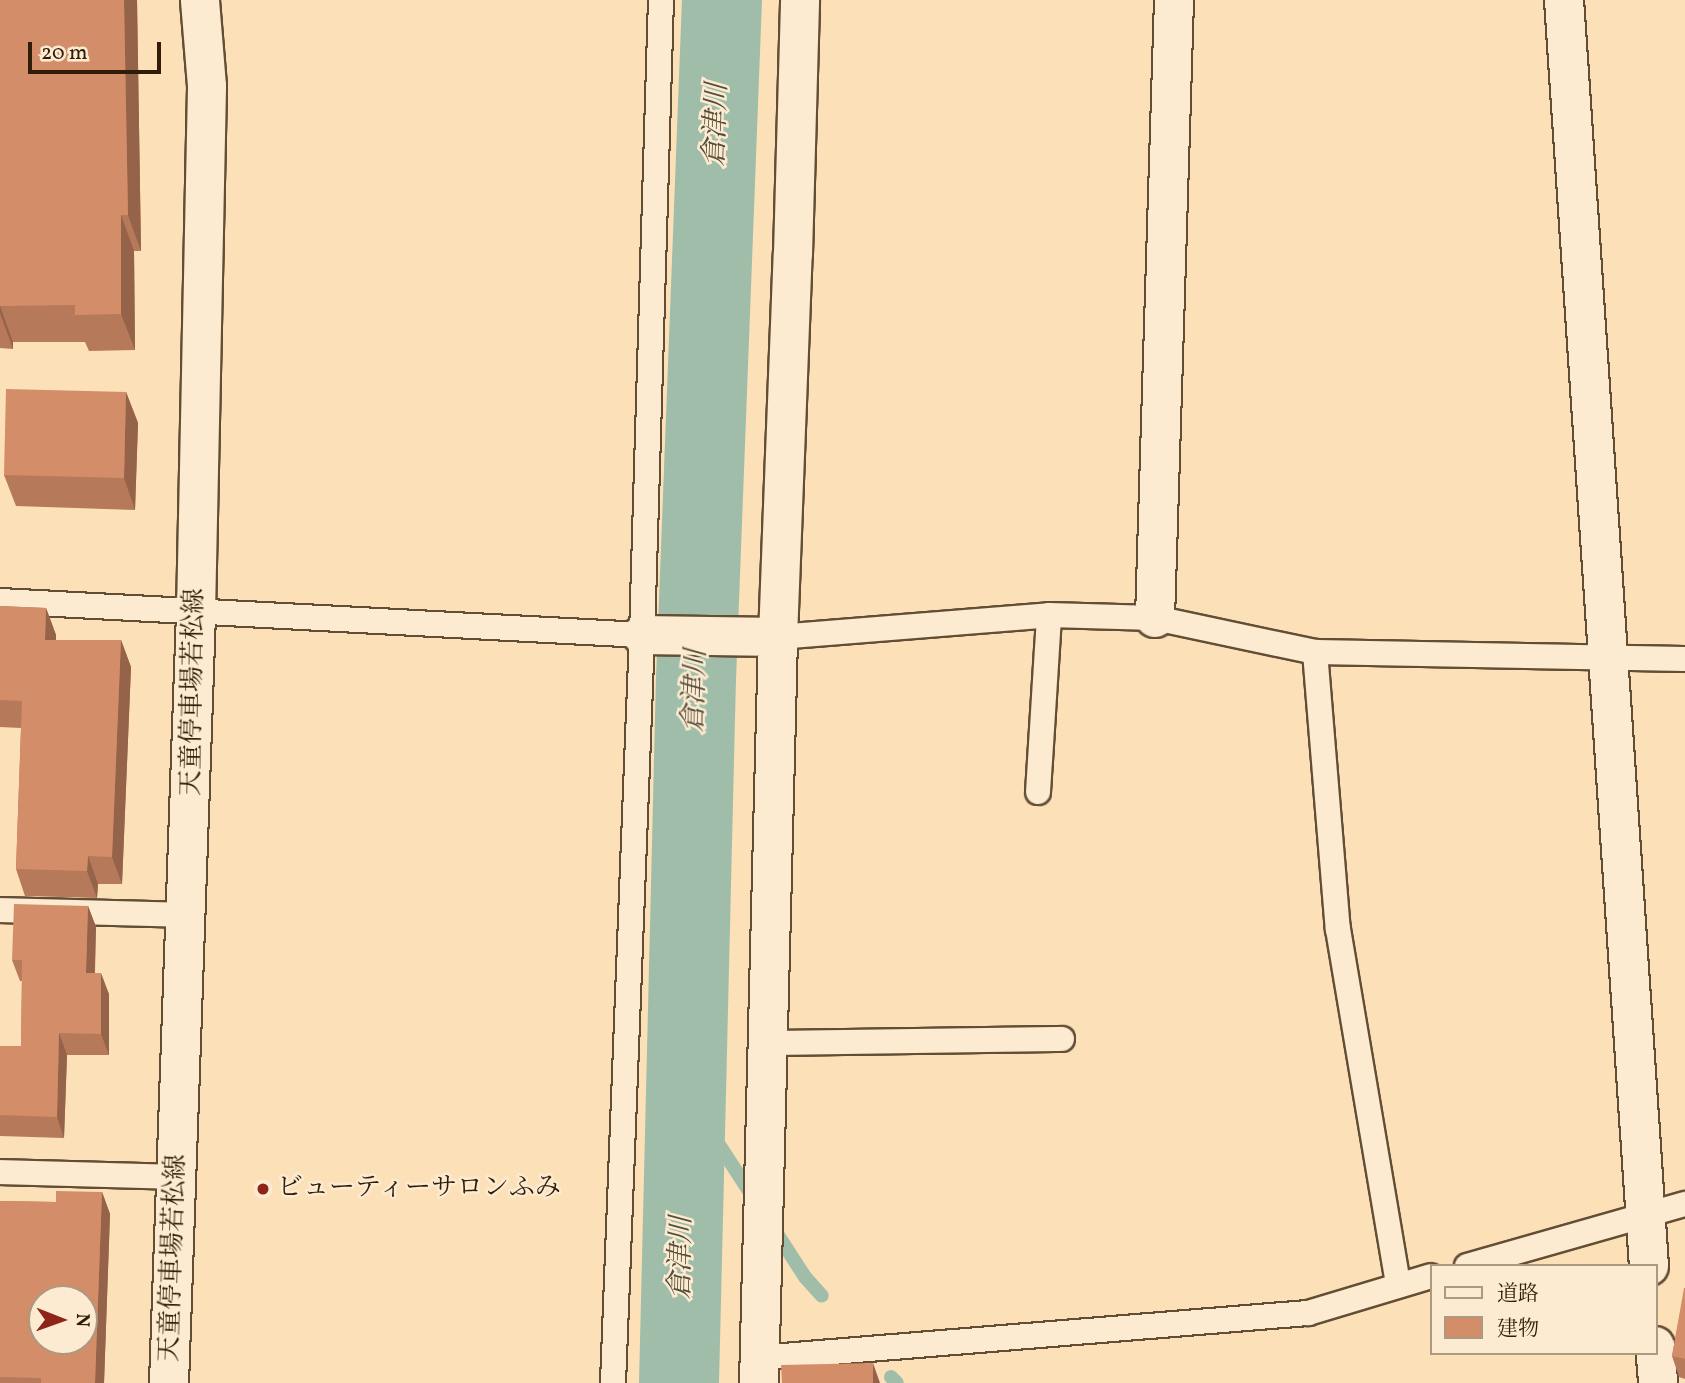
<!DOCTYPE html>
<html>
<head>
<meta charset="utf-8">
<style>
  body { margin:0 }
  #map { position:relative; width:1685px; height:1383px; overflow:hidden; background:#fce0b8; font-family:Vollkorn,"Noto Serif JP",serif }
  div>[style] { position:absolute }
  .stream>* { height:14px; margin:-7px; padding:0 7px; transform-origin:7px; border-radius:7px; background:#a0bdaa }
  .river>* { height:80px; margin:-40px; padding:0 40px; transform-origin:40px; border-radius:40px; background:#a0bdaa }
  .roads { filter:drop-shadow(2px 0 #634e35) drop-shadow(-2px 0 #634e35) drop-shadow(0 2px #634e35) drop-shadow(0 -2px #634e35) }
  .service>* { height:24px; margin:-12px; padding:0 12px; transform-origin:12px; border-radius:12px; background:#fdebd1 }
  .minor>* { height:38px; margin:-19px; padding:0 19px; transform-origin:19px; border-radius:19px; background:#fdebd1 }
  .tertiary>* { height:38px; margin:-19px; padding:0 19px; transform-origin:19px; border-radius:19px; background:#fdebd1 }
  .secondary>* { height:38px; margin:-19px; padding:0 19px; transform-origin:19px; border-radius:19px; background:#fdebd1 }
  .wall>* { inset:0; background:#b6795a }
  .shaded-wall>* { inset:0; background:#94634a }
  .building>* { inset:0; background:#d48d69 }
  .dots>* { width:19px; height:19px; translate:-50% -50%; box-sizing:border-box; border:4px solid #fdebd1; border-radius:50% }
  span { translate:-50% -50%; white-space:nowrap; text-align:center; line-height:1.15; -webkit-text-stroke:5px #fdebd1; paint-order:stroke }
  .street-label { font-size:26px; color:#301d09 }
  .poi-label { font-size:26px; color:#301d09 }
  .left { translate:0 -50%; text-align:left }
  .water-label { font-size:28px; color:#524d39; font-style:italic }
  .legend { position:absolute; left:1430px; top:1264px; width:228px; height:91px; box-sizing:border-box; background:#fdebd1; border:2px solid #ab9981; margin:0; padding:9px 12px; list-style:none; font-size:21px; color:#301d09 }
  .legend li { display:flex; align-items:center; gap:14px; height:35px }
  .legend b { width:35px; border:2px solid #ab9981 }
  .north { position:absolute; left:28px; top:1285px; width:70px; height:70px; box-sizing:border-box; background:#fdebd1; border:2px solid #ab9981; border-radius:50%; rotate:91deg; font-size:19px; font-weight:700; line-height:28px; text-align:center; color:#301d09 }
  .north::after { content:''; display:block; margin:auto; width:24px; height:32px; background:#8f2418; clip-path:polygon(50% 0,100% 100%,50% 72%,0 100%) }
  .scale { position:absolute; left:28px; top:42px; width:133px; height:32px; box-sizing:border-box; border:4px solid #301d09; border-top:0; padding-left:9px; font-size:21px; line-height:24px; white-space:nowrap; color:#301d09; -webkit-text-stroke:5px #fdebd1; paint-order:stroke }
</style>
</head>
<body>
<div id="map">
  <div class="stream">
    <i style="left:688px;top:1097px;width:123px;rotate:57deg"></i>
    <i style="left:772px;top:1226px;width:61px;rotate:57.1deg"></i>
    <i style="left:805px;top:1277px;width:25px;rotate:48deg"></i>
    <i style="left:891px;top:1377px;width:8px;rotate:45deg"></i>
  </div>
  <div class="river">
    <i style="left:679px;top:1383px;width:704px;rotate:-88.62deg"></i>
    <i style="left:696px;top:679px;width:679px;rotate:-87.81deg"></i>
  </div>
  <div class="roads">
    <div class="service">
      <i style="left:0;top:601px;width:643px;rotate:3.03deg"></i>
      <i style="left:778px;top:637px;width:272px;rotate:-4.6deg"></i>
      <i style="left:1049px;top:615px;width:106px;rotate:1.6deg"></i>
      <i style="left:1155px;top:618px;width:164px;rotate:12deg"></i>
      <i style="left:1315px;top:652px;width:370px;rotate:1.1deg"></i>
      <i style="left:1315px;top:652px;width:278px;rotate:85.3deg"></i>
      <i style="left:1338px;top:929px;width:361px;rotate:80.4deg"></i>
      <i style="left:1038px;top:792px;width:177px;rotate:-86.4deg"></i>
      <i style="left:0;top:910px;width:188px;rotate:1.5deg"></i>
      <i style="left:768px;top:1043px;width:294px;rotate:-0.8deg"></i>
      <i style="left:0;top:1172px;width:177px;rotate:1.6deg"></i>
      <i style="left:1467px;top:1266px;width:227px;rotate:-15.9deg"></i>
      <i style="left:759px;top:1358px;width:551px;rotate:-4.69deg"></i>
      <i style="left:1308px;top:1313px;width:128px;rotate:-16.7deg"></i>
      <i style="left:613px;top:1383px;width:749px;rotate:-87.78deg"></i>
      <i style="left:642px;top:635px;width:635px;rotate:-88.29deg"></i>
    </div>
    <div class="minor">
      <i style="left:1155px;top:618px;width:618px;rotate:-88.24deg"></i>
      <i style="left:642px;top:635px;width:136px;rotate:0.8deg"></i>
      <i style="left:759px;top:1383px;width:746px;rotate:-88.54deg"></i>
      <i style="left:778px;top:637px;width:383px;rotate:-87.8deg"></i>
      <i style="left:793px;top:254px;width:254px;rotate:-88.4deg"></i>
    </div>
    <div class="tertiary">
      <i style="left:1564px;top:0;width:1269px;rotate:86.16deg"></i>
      <i style="left:1655px;top:1346px;width:37px;rotate:85deg"></i>
    </div>
    <div class="secondary">
      <i style="left:169px;top:1383px;width:770px;rotate:-87.99deg"></i>
      <i style="left:196px;top:613px;width:527px;rotate:-88.8deg"></i>
      <i style="left:207px;top:86px;width:86px;rotate:-94.7deg"></i>
    </div>
  </div>
  <div class="wall">
    <i style="clip-path:polygon(0 0,137px 0,141px 251px,134px 251px,135px 350px,89px 351px,85px 342px,13px 342px,13px 349px,0 348px)"></i>
    <i style="clip-path:polygon(126px 392px,138px 423px,135px 510px,16px 506px,4px 475px)"></i>
    <i style="clip-path:polygon(0 606px,46px 608px,56px 635px,56px 640px,121px 640px,131px 667px,122px 884px,98px 884px,97px 898px,25px 896px,16px 869px,21px 728px,0 727px)"></i>
    <i style="clip-path:polygon(88px 906px,96px 927px,95px 973px,109px 994px,109px 1055px,67px 1055px,64px 1138px,0 1136px,0 1046px,21px 1046px,22px 981px,20px 981px,12px 960px)"></i>
    <i style="clip-path:polygon(102px 1192px,110px 1214px,104px 1383px,0 1383px,0 1201px,56px 1202px)"></i>
    <i style="clip-path:polygon(1685px 1288px,1685px 1379px,1679px 1377px,1672px 1356px)"></i>
  </div>
  <div class="shaded-wall">
    <i style="clip-path:polygon(124px 0,137px 0,141px 251px,128px 215px)"></i>
    <i style="clip-path:polygon(121px 215px,134px 251px,135px 350px,121px 314px)"></i>
    <i style="clip-path:polygon(0 306px,13px 342px,13px 349px,0 313px)"></i>
    <i style="clip-path:polygon(126px 392px,138px 423px,135px 510px,124px 478px)"></i>
    <i style="clip-path:polygon(46px 608px,56px 635px,55px 667px,45px 640px)"></i>
    <i style="clip-path:polygon(121px 640px,131px 667px,122px 884px,112px 857px)"></i>
    <i style="clip-path:polygon(88px 856px,98px 884px,97px 898px,87px 871px)"></i>
    <i style="clip-path:polygon(88px 906px,96px 927px,94px 994px,86px 973px)"></i>
    <i style="clip-path:polygon(101px 973px,109px 994px,109px 1055px,101px 1034px)"></i>
    <i style="clip-path:polygon(59px 1033px,67px 1055px,64px 1138px,57px 1117px)"></i>
    <i style="clip-path:polygon(102px 1192px,110px 1214px,104px 1383px,95px 1383px)"></i>
    <i style="clip-path:polygon(873px 1363px,880px 1383px,873px 1383px)"></i>
  </div>
  <div class="building">
    <i style="clip-path:polygon(0 0,124px 0,128px 215px,121px 215px,121px 314px,75px 315px,75px 305px,0 306px,0 309px)"></i>
    <i style="clip-path:polygon(6px 389px,126px 392px,124px 478px,4px 475px)"></i>
    <i style="clip-path:polygon(0 606px,46px 608px,45px 640px,121px 640px,112px 857px,88px 856px,87px 871px,16px 869px,22px 701px,0 700px)"></i>
    <i style="clip-path:polygon(14px 904px,88px 906px,86px 973px,101px 973px,101px 1034px,59px 1033px,57px 1117px,0 1115px,0 1046px,21px 1046px,22px 960px,12px 960px)"></i>
    <i style="clip-path:polygon(evenodd,56px 1191px,102px 1192px,95px 1383px,41px 1383px,41px 1378px,0 1377px,0 1201px,56px 1202px,56px 1191px,42px 1299px,84px 1299px,84px 1341px,42px 1341px,42px 1299px)"></i>
    <i style="clip-path:polygon(1684px 1288px,1685px 1288px,1685px 1359px,1672px 1356px)"></i>
    <i style="clip-path:polygon(873px 1363px,873px 1383px,782px 1383px,781px 1365px)"></i>
  </div>
  <div class="dots">
    <i style="left:263px;top:1189px;background:#8f2418"></i>
  </div>
  <div class="street-label">
    <span style="left:194px;top:692px;rotate:-89deg">天童停車場若松線</span>
    <span style="left:174px;top:1258px;rotate:-88deg">天童停車場若松線</span>
  </div>
  <div class="poi-label">
    <span class="left" style="left:277px;top:1189px">ビューティーサロンふみ</span>
  </div>
  <div class="water-label">
    <span style="left:717px;top:125px;rotate:-88deg">倉津川</span>
    <span style="left:696px;top:691px;rotate:-88deg">倉津川</span>
    <span style="left:682px;top:1258px;rotate:-89deg">倉津川</span>
  </div>
  <ul class="legend">
  <li><b style="height:9px;background:#fdebd1"></b>道路</li>
  <li><b style="height:19px;background:#d48d69"></b>建物</li>
  </ul>
  <div class="north">N</div>
  <div class="scale">20 m</div>
</div>
</body>
</html>
